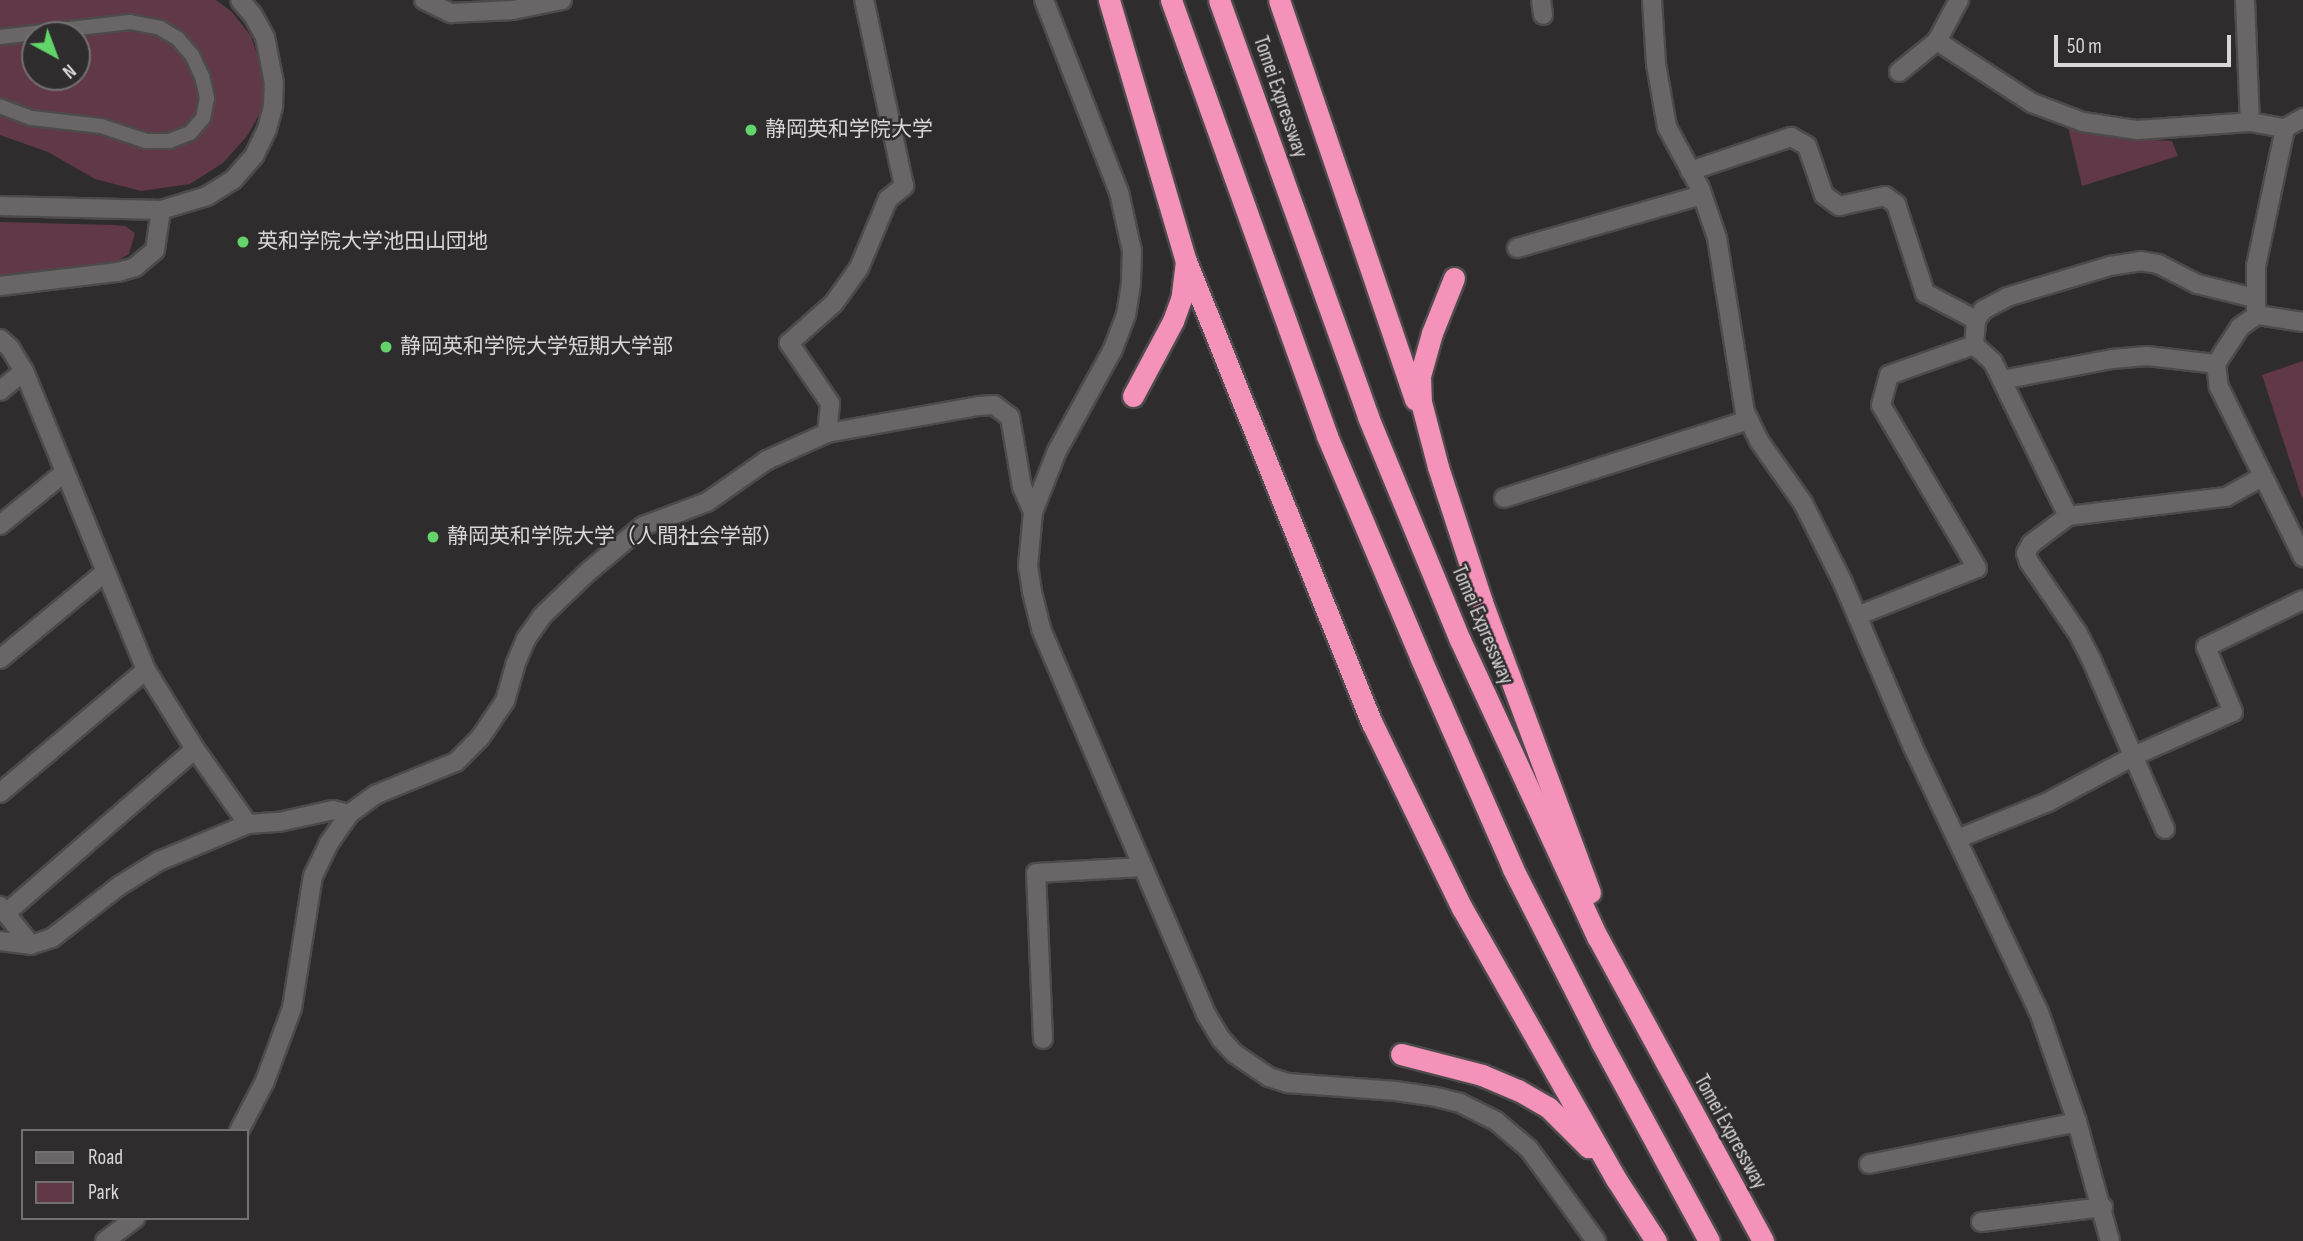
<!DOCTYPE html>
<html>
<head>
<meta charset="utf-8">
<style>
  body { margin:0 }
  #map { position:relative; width:2303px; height:1241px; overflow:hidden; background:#2f2c2d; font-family:"Sofia Sans Condensed","Noto Sans JP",sans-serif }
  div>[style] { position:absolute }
  .green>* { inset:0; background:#603848 }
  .roads { filter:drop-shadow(2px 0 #4d4a4b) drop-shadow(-2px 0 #4d4a4b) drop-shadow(0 2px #4d4a4b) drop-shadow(0 -2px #4d4a4b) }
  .service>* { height:14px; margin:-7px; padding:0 7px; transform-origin:7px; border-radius:7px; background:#6a6667 }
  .minor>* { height:18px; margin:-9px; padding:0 9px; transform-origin:9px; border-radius:9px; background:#6a6667 }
  .tertiary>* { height:18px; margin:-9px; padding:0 9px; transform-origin:9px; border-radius:9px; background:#6a6667 }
  .motorway>* { height:21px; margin:-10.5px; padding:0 10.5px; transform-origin:10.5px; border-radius:10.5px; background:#f592ba }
  .dots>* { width:19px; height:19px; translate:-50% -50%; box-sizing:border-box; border:4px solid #2f2c2d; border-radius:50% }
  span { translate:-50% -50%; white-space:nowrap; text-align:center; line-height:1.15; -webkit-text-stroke:5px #2f2c2d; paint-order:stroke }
  .street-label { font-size:21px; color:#d9d6d7 }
  .poi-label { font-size:21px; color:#d9d6d7 }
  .left { translate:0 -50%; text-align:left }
  .legend { position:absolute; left:21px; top:1129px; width:228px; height:91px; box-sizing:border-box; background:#2f2c2d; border:2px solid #737071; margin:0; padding:9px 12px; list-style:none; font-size:21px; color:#d9d6d7 }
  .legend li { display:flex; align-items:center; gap:14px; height:35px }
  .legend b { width:35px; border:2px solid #737071 }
  .north { position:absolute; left:21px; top:21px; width:70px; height:70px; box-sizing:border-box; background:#2f2c2d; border:2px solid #737071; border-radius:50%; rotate:139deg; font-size:19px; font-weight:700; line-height:28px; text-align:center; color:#d9d6d7 }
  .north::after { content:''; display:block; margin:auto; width:24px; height:32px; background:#62d469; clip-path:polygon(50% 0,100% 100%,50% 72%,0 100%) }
  .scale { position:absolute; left:2054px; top:35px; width:177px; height:32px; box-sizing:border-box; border:4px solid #d9d6d7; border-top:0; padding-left:9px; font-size:21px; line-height:24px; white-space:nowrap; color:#d9d6d7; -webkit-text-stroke:5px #2f2c2d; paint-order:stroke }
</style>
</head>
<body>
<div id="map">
  <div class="green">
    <i style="clip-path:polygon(evenodd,0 0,216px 0,232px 12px,251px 36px,263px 72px,262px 110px,247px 136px,223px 163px,190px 184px,141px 191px,95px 179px,48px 152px,0 135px,0 0,35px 35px,77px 35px,77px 77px,35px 77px,35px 35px)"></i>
    <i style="clip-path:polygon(2068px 127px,2116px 138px,2172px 141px,2178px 156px,2082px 186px)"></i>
    <i style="clip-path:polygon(0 222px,113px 225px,125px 226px,135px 233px,129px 254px,109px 266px,0 275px)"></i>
    <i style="clip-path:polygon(2303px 361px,2303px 498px,2302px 498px,2262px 375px)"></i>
  </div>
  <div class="roads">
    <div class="service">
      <i style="left:0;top:37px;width:131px;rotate:-6.6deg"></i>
      <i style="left:130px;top:22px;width:31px;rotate:11deg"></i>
      <i style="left:160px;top:28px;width:21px;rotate:31deg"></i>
      <i style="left:178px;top:39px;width:21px;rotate:49deg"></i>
      <i style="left:192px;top:55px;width:23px;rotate:65deg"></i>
      <i style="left:202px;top:76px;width:23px;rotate:77deg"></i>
      <i style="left:207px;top:98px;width:20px;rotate:101deg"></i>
      <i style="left:203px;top:118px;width:20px;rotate:131deg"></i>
      <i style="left:190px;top:133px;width:22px;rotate:159deg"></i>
      <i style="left:169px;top:141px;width:23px;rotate:180deg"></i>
      <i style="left:146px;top:141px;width:47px;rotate:-161.6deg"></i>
      <i style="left:101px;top:126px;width:70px;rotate:-173.5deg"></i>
      <i style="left:31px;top:118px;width:33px;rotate:-159deg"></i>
    </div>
    <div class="minor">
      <i style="left:424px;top:0;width:30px;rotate:26deg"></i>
      <i style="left:451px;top:13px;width:62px;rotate:-2.8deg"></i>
      <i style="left:513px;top:10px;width:50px;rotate:-11.5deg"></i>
      <i style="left:1044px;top:0;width:206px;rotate:68.7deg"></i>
      <i style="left:1119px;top:192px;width:60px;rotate:77.6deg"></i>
      <i style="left:1132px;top:251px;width:33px;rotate:92deg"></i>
      <i style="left:1131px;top:284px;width:31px;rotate:99deg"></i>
      <i style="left:1126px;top:315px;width:39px;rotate:111deg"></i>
      <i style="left:1112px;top:351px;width:114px;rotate:118.8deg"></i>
      <i style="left:1057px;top:451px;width:66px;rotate:111.5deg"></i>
      <i style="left:1033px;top:512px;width:54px;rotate:95.3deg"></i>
      <i style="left:1028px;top:566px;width:26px;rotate:81deg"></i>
      <i style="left:1032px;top:592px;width:38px;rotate:76deg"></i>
      <i style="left:1041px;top:629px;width:419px;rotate:66.8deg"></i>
      <i style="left:1206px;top:1014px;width:29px;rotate:59deg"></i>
      <i style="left:1221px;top:1039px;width:21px;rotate:47deg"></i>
      <i style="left:1235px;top:1054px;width:41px;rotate:34.1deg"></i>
      <i style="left:1269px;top:1077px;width:20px;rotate:18deg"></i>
      <i style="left:1288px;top:1083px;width:108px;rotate:4.2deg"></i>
      <i style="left:1396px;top:1091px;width:40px;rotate:8.5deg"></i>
      <i style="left:1436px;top:1097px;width:25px;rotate:14deg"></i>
      <i style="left:1460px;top:1103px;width:40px;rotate:26.6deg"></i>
      <i style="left:1496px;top:1121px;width:43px;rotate:40.3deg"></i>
      <i style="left:1529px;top:1149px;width:114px;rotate:53.9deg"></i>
      <i style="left:1541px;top:0;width:15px;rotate:82deg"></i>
      <i style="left:1652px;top:0;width:64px;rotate:86.4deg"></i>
      <i style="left:1656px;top:64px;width:64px;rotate:80.1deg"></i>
      <i style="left:1667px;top:127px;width:69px;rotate:61.6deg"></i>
      <i style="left:1700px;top:188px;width:53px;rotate:71.2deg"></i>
      <i style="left:1717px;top:238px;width:176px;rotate:80.9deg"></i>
      <i style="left:1745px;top:412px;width:32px;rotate:64deg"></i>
      <i style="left:1759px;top:441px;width:76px;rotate:54.6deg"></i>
      <i style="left:1803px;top:503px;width:89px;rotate:63.4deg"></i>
      <i style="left:1843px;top:583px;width:176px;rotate:66.9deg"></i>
      <i style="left:1912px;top:745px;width:296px;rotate:64.6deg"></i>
      <i style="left:2039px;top:1012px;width:116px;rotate:70.9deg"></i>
      <i style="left:2077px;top:1122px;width:123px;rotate:74.5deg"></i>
      <i style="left:2245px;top:0;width:122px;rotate:87.7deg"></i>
      <i style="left:1937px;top:41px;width:113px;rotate:33.1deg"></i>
      <i style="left:2032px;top:103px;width:54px;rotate:20.4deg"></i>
      <i style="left:2083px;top:122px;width:55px;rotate:8.4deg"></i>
      <i style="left:2137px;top:130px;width:113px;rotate:-4deg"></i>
      <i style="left:2250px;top:122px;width:36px;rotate:10deg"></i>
      <i style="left:1899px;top:72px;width:49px;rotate:-39.2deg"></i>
      <i style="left:1937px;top:41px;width:47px;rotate:-61.8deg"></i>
      <i style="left:1690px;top:171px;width:107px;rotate:-18.6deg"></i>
      <i style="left:1791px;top:137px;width:18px;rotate:29deg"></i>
      <i style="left:1807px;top:146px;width:52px;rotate:70.9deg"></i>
      <i style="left:1824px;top:195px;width:19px;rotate:36deg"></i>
      <i style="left:1839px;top:206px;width:47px;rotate:-12.3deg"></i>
      <i style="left:1885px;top:196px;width:14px;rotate:36deg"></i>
      <i style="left:1896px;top:204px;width:94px;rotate:72deg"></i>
      <i style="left:1925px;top:293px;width:58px;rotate:27.9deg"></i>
      <i style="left:1517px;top:248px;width:192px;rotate:-16deg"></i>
      <i style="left:0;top:286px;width:119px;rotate:-6.8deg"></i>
      <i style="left:118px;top:272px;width:18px;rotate:-16deg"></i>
      <i style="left:135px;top:267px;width:26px;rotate:-40deg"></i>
      <i style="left:155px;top:250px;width:40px;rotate:-81.5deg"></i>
      <i style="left:2256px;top:310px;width:44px;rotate:-90deg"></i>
      <i style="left:2256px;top:266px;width:141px;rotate:-78.1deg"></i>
      <i style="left:2285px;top:128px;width:21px;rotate:-29deg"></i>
      <i style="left:2303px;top:322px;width:47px;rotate:-171.3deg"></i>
      <i style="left:2257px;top:315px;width:21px;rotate:145deg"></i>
      <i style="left:2240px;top:327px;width:44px;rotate:123deg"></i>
      <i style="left:2216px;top:364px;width:23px;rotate:83deg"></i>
      <i style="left:2219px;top:387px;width:190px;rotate:63.7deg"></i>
      <i style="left:0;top:339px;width:13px;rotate:42deg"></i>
      <i style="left:10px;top:348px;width:27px;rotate:59deg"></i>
      <i style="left:24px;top:371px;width:323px;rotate:67.8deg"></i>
      <i style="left:146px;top:670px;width:93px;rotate:58.2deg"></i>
      <i style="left:195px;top:749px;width:92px;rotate:54.8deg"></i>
      <i style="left:248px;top:824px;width:96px;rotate:157.4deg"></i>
      <i style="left:159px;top:861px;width:47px;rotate:148deg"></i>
      <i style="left:119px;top:886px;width:85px;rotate:142.2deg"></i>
      <i style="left:52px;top:938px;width:22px;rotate:162deg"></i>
      <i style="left:31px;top:945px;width:50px;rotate:-128.5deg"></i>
      <i style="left:2002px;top:380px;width:112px;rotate:-10.8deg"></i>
      <i style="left:2112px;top:359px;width:35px;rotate:-5deg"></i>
      <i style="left:2147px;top:356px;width:69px;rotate:6.6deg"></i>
      <i style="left:0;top:391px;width:31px;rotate:-40deg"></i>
      <i style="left:827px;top:433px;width:30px;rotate:-84deg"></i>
      <i style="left:830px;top:403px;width:73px;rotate:-124.3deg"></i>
      <i style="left:789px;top:343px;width:60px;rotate:-41.6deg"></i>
      <i style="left:834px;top:303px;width:43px;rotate:-54.5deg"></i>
      <i style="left:859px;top:268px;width:75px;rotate:-67.2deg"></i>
      <i style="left:888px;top:199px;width:21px;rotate:-39deg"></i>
      <i style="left:904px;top:186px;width:190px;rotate:-102.1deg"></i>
      <i style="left:1504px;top:498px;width:257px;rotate:-17.7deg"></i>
      <i style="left:2068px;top:516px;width:171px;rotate:-116deg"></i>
      <i style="left:1993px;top:362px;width:25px;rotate:-138deg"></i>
      <i style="left:1974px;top:345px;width:25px;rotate:-85deg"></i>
      <i style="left:1976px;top:320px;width:12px;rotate:-55deg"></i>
      <i style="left:1983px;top:310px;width:27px;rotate:-28deg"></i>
      <i style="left:2007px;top:297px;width:108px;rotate:-16.8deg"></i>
      <i style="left:2110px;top:266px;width:30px;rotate:-9deg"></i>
      <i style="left:2140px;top:261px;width:18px;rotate:9deg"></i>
      <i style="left:2158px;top:264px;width:44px;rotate:27.1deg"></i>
      <i style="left:2197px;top:284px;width:59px;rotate:13.8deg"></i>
      <i style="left:0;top:525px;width:84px;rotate:-39.2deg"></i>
      <i style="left:1857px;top:616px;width:129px;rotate:-21.8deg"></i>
      <i style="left:1977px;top:568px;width:189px;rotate:-120.5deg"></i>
      <i style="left:1881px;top:405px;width:31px;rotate:-75deg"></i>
      <i style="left:1889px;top:375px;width:90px;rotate:-19.4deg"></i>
      <i style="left:0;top:659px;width:136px;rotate:-39.6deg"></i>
      <i style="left:0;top:793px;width:191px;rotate:-40.1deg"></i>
      <i style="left:248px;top:824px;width:31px;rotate:-4deg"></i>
      <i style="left:279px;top:822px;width:55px;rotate:-12.5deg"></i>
      <i style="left:333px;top:810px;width:16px;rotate:14deg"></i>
      <i style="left:2165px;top:829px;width:185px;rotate:-113.5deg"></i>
      <i style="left:2091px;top:659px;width:30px;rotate:-117deg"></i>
      <i style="left:2077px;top:632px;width:85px;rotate:-124.4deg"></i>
      <i style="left:2029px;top:562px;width:9px;rotate:-108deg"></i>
      <i style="left:2026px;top:553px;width:10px;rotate:-61deg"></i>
      <i style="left:2031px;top:544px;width:46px;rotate:-37.1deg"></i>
      <i style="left:2068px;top:516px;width:159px;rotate:-6.9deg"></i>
      <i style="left:2226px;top:497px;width:41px;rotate:-29.1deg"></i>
      <i style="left:1957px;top:839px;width:98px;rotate:-22.1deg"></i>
      <i style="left:2048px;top:802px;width:100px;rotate:-28.1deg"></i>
      <i style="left:2136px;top:755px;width:106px;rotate:-23.9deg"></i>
      <i style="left:2233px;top:712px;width:70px;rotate:-112.6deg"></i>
      <i style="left:2206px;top:647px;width:108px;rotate:-25.9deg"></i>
      <i style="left:6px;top:913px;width:250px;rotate:-40.9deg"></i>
      <i style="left:0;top:941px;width:31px;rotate:7deg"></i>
      <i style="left:1043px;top:1039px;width:166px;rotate:-92.4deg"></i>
      <i style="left:1036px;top:873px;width:107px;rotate:-3.2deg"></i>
      <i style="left:239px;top:1131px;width:56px;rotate:-62.5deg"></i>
      <i style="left:265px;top:1081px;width:78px;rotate:-69.7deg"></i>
      <i style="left:292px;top:1008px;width:134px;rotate:-81deg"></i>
      <i style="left:313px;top:876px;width:37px;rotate:-64deg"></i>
      <i style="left:329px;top:843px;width:35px;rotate:-55deg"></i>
      <i style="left:349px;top:814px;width:34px;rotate:-36deg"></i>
      <i style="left:377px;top:794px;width:85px;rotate:-22.1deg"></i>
      <i style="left:456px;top:762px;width:34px;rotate:-45deg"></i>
      <i style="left:480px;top:738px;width:45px;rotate:-56deg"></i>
      <i style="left:505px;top:701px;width:37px;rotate:-74deg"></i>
      <i style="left:515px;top:665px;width:28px;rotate:-67deg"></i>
      <i style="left:526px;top:639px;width:28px;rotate:-55deg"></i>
      <i style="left:542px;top:616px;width:65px;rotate:-43.8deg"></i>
      <i style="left:589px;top:571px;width:70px;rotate:-39.8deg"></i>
      <i style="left:643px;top:526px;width:68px;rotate:-20.6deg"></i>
      <i style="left:707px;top:502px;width:73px;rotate:-35deg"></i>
      <i style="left:767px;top:460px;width:66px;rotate:-24.2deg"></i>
      <i style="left:827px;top:433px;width:154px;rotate:-10.1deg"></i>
      <i style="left:979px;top:406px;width:15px;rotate:-4deg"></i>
      <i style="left:994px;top:405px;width:20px;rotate:37deg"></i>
      <i style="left:1010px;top:417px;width:71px;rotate:80.3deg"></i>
      <i style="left:1022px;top:487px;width:27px;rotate:66deg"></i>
      <i style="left:1869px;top:1164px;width:212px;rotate:-11.4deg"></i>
      <i style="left:1981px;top:1222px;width:123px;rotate:-7deg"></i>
      <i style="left:105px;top:1241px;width:38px;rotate:-37deg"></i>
    </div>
    <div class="tertiary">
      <i style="left:0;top:206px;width:161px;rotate:1.4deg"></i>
      <i style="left:161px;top:210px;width:48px;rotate:-16.9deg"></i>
      <i style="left:207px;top:196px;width:31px;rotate:-32deg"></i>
      <i style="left:233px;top:180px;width:32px;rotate:-49deg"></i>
      <i style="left:254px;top:156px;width:30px;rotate:-64deg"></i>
      <i style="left:267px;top:129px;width:24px;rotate:-75deg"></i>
      <i style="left:273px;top:106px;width:23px;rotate:-88deg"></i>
      <i style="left:274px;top:83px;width:47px;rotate:-101.1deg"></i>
      <i style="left:265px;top:37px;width:26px;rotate:-119deg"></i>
      <i style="left:252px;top:14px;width:18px;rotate:-131deg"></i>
    </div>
    <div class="motorway">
      <i style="left:1109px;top:0;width:272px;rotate:73.6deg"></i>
      <i style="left:1186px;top:261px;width:38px;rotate:97deg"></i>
      <i style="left:1181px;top:299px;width:23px;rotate:110deg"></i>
      <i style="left:1173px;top:321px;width:85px;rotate:118.1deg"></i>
      <i style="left:1171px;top:0;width:463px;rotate:70.3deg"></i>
      <i style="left:1327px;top:436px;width:242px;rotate:67.1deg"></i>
      <i style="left:1421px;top:659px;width:229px;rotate:66.3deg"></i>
      <i style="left:1513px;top:869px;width:194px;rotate:63deg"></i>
      <i style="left:1601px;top:1042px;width:226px;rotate:61.5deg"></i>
      <i style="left:1219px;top:0;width:443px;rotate:70.3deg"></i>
      <i style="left:1368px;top:417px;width:241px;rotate:67.6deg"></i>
      <i style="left:1460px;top:640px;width:328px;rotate:65.2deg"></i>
      <i style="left:1598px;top:938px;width:345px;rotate:61.4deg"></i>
      <i style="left:1279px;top:0;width:422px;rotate:71.2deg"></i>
      <i style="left:1186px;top:261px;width:498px;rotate:68.1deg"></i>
      <i style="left:1372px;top:723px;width:206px;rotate:64.1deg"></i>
      <i style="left:1462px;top:908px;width:312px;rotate:60.4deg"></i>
      <i style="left:1616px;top:1179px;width:74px;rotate:57.2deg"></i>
      <i style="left:1454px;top:278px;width:59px;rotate:111.8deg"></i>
      <i style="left:1432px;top:333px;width:45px;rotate:105.6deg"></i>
      <i style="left:1420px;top:376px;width:26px;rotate:88deg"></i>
      <i style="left:1421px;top:402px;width:67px;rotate:75.3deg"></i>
      <i style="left:1438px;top:467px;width:142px;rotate:71.9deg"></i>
      <i style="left:1482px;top:602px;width:310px;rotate:69.6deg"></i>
      <i style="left:1401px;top:1054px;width:84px;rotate:14.5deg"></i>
      <i style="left:1482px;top:1075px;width:39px;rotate:23deg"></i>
      <i style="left:1518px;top:1090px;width:34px;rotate:30deg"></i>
      <i style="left:1548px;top:1107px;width:57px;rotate:45deg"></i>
    </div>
  </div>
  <div class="dots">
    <i style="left:751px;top:130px;background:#62d469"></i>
    <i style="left:243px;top:242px;background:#62d469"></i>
    <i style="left:386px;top:347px;background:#62d469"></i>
    <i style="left:433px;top:537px;background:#62d469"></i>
  </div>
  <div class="street-label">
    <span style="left:1280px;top:97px;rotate:71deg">Tomei Expressway</span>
    <span style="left:1482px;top:625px;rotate:67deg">Tomei Expressway</span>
    <span style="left:1730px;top:1132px;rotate:61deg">Tomei Expressway</span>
  </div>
  <div class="poi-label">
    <span class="left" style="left:765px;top:130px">静岡英和学院大学</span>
    <span class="left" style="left:257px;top:242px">英和学院大学池田山団地</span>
    <span class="left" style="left:400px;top:347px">静岡英和学院大学短期大学部</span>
    <span class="left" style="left:447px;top:537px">静岡英和学院大学（人間社会学部）</span>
  </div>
  <ul class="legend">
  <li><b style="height:9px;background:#6a6667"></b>Road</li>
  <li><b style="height:19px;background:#603848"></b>Park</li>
  </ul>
  <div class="north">N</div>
  <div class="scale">50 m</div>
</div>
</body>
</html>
